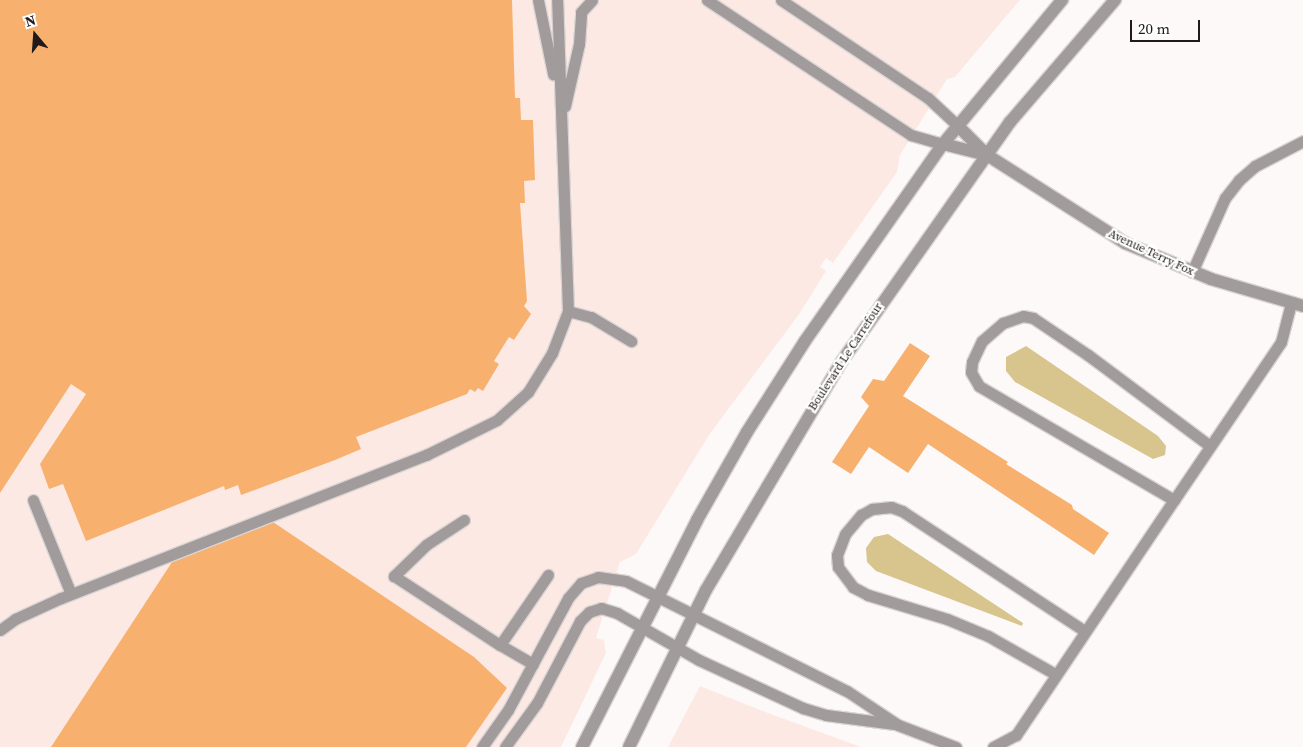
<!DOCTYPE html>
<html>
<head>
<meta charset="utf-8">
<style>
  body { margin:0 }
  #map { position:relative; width:1303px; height:747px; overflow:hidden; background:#fdf9f9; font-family:"Source Serif 4",serif }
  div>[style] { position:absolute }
  .built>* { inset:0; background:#fde9e4 }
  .green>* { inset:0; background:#d8c58e }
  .building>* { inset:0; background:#f7b06e }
  .roads { filter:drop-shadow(1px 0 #dad5d5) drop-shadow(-1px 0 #dad5d5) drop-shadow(0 1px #dad5d5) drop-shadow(0 -1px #dad5d5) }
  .service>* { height:11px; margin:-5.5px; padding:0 5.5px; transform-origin:5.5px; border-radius:5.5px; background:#a29b9c }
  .minor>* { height:12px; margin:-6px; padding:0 6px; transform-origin:6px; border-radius:6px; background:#a29b9c }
  .tertiary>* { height:12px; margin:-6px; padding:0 6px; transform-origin:6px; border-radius:6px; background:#a29b9c }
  span { translate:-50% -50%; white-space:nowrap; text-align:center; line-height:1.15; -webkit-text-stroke:4.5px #fff; paint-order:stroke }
  .street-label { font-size:12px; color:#201a19 }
  .north { position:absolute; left:10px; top:10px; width:50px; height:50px; -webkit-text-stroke:4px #fff; paint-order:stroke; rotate:342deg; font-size:14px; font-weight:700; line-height:20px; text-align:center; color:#201a19 }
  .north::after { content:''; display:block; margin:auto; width:18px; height:22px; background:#201a19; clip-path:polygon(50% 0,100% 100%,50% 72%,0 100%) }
  .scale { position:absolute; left:1130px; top:20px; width:70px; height:22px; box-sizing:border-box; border:2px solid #201a19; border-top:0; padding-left:6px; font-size:15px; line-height:18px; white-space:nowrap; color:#201a19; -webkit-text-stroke:4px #fff; paint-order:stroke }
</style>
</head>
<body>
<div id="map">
  <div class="built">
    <i style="clip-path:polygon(0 0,1020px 0,955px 77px,947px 79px,900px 155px,897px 172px,833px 263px,826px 258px,820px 267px,826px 271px,800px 313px,709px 435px,636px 554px,620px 562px,596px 638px,604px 640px,606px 653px,561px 747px,0 747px)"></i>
    <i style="clip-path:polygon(700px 686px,768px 713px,861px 747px,668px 747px)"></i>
  </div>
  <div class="green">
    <i style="clip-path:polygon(1026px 346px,1158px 436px,1166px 446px,1165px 455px,1153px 459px,1015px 382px,1006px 371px,1006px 357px)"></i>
    <i style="clip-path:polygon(888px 534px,1023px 623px,1022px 626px,876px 571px,867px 562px,866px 548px,874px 537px)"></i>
  </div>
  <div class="building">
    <i style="clip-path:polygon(0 0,512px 0,515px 98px,520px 98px,521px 120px,533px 120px,535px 180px,524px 181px,525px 203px,520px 203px,527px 301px,524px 306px,531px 314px,514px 340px,509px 337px,494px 361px,499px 364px,483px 391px,478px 388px,475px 392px,470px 389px,467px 394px,356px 437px,361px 449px,335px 460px,241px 495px,238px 485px,225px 490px,224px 486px,86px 541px,63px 484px,49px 489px,40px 464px,86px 394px,71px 384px,0 493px)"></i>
    <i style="clip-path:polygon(910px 343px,930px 356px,903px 396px,1008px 462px,1006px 464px,1072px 505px,1073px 509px,1109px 533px,1094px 555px,928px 444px,908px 473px,869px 447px,851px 474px,832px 462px,869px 406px,861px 397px,873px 379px,884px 381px)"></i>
    <i style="clip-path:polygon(270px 520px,474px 657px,507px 688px,466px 747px,51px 747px,174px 559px)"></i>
  </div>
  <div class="roads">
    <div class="service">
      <i style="left:538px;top:0;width:76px;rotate:78.5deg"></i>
      <i style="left:707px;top:0;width:245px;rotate:33.5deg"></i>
      <i style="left:911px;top:135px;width:33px;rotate:16deg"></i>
      <i style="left:781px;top:0;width:177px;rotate:33.7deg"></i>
      <i style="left:928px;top:98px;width:40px;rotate:43deg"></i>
      <i style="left:565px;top:106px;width:64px;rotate:-77.3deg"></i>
      <i style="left:579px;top:44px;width:32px;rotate:-86deg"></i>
      <i style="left:581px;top:12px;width:16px;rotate:-47deg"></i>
      <i style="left:1192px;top:272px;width:81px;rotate:-66deg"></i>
      <i style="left:1225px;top:198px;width:23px;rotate:-52deg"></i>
      <i style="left:1239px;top:180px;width:21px;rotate:-41deg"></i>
      <i style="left:1255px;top:166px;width:54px;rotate:-27.5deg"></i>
      <i style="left:568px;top:311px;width:24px;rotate:15deg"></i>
      <i style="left:591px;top:317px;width:47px;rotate:31deg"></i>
      <i style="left:33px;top:500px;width:101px;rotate:68deg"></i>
      <i style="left:1174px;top:500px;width:226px;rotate:-149.7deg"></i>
      <i style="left:979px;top:386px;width:16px;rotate:-120deg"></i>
      <i style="left:971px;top:372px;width:10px;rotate:-84deg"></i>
      <i style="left:972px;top:362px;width:23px;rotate:-65deg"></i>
      <i style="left:982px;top:341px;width:28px;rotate:-41deg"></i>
      <i style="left:1003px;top:323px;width:21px;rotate:-19deg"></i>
      <i style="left:1023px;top:316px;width:10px;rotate:11deg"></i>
      <i style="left:1033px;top:318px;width:66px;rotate:33.9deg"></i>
      <i style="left:1088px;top:355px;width:152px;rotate:36.7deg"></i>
      <i style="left:464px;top:520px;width:45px;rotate:146.7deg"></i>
      <i style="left:426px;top:545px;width:45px;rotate:135.9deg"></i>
      <i style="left:394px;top:576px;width:126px;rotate:33.1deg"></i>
      <i style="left:0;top:630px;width:19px;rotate:-36deg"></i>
      <i style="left:15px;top:619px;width:51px;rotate:-24.5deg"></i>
      <i style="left:61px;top:598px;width:392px;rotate:-21.4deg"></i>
      <i style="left:426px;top:455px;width:79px;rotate:-26.2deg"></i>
      <i style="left:497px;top:420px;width:42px;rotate:-42.1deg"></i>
      <i style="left:528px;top:392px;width:46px;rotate:-58.4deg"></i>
      <i style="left:552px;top:353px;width:45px;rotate:-69.1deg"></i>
      <i style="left:568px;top:311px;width:311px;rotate:-92deg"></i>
      <i style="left:533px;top:664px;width:38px;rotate:-150deg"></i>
      <i style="left:500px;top:645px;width:85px;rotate:-55.6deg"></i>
      <i style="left:1055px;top:674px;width:77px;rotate:-150.4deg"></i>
      <i style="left:988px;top:636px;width:44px;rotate:-157.5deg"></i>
      <i style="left:947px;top:619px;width:83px;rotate:-163.1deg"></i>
      <i style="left:868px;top:595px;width:17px;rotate:-152deg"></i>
      <i style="left:853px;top:587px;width:25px;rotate:-127deg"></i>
      <i style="left:838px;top:567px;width:12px;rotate:-95deg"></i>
      <i style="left:837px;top:555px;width:22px;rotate:-69deg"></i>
      <i style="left:845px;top:534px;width:25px;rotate:-50deg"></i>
      <i style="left:861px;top:515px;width:13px;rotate:-29deg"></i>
      <i style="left:872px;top:509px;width:19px;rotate:-6deg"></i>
      <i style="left:891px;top:507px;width:12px;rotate:20deg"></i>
      <i style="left:902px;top:511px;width:219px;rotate:33.3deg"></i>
      <i style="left:482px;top:747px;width:45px;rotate:-54.9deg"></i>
      <i style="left:508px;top:710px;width:127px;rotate:-61.8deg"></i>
      <i style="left:568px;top:598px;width:20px;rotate:-49deg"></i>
      <i style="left:581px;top:583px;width:18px;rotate:-19deg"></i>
      <i style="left:598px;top:577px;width:28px;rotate:8deg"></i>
      <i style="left:626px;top:581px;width:247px;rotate:26.5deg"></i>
      <i style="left:847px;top:691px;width:61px;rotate:33.7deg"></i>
      <i style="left:898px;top:725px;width:62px;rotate:20.8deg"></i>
      <i style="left:505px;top:747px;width:54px;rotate:-54deg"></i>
      <i style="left:537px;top:703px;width:93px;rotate:-62.3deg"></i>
      <i style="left:580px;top:621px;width:13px;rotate:-45deg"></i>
      <i style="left:589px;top:612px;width:13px;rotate:-18deg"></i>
      <i style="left:601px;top:608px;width:17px;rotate:17deg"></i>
      <i style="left:617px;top:613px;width:95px;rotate:29.8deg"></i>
      <i style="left:699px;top:660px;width:115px;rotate:24.8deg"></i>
      <i style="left:803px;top:708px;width:24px;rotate:17deg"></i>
      <i style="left:826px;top:715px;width:69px;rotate:7.5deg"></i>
      <i style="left:993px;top:747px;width:26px;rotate:-28deg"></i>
      <i style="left:1016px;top:735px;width:283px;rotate:-56.1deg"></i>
      <i style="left:1174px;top:500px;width:191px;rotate:-55.9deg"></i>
      <i style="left:1281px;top:342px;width:40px;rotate:-75.6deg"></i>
    </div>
    <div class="minor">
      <i style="left:957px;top:125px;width:42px;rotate:45deg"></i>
      <i style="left:987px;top:155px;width:164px;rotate:32.5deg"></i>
      <i style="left:1125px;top:243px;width:93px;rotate:22.7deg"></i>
      <i style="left:1211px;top:279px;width:96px;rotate:16.4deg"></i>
      <i style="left:943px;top:144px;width:45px;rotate:14deg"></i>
    </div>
    <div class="tertiary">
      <i style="left:582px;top:747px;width:254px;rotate:-63.1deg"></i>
      <i style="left:697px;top:520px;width:101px;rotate:-60.4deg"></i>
      <i style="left:747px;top:432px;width:108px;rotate:-57.5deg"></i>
      <i style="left:805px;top:341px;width:241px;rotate:-55deg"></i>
      <i style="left:943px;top:144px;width:187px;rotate:-50.4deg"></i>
      <i style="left:629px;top:747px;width:175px;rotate:-63.9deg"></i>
      <i style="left:706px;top:590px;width:266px;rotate:-59.3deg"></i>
      <i style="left:842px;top:361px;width:292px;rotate:-54.9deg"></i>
      <i style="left:1010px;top:122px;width:161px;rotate:-49.3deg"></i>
    </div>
  </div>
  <div class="street-label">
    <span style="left:1151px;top:253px;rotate:25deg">Avenue Terry Fox</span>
    <span style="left:846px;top:357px;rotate:-57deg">Boulevard Le Carrefour</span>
  </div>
  <div class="north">N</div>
  <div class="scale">20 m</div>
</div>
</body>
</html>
